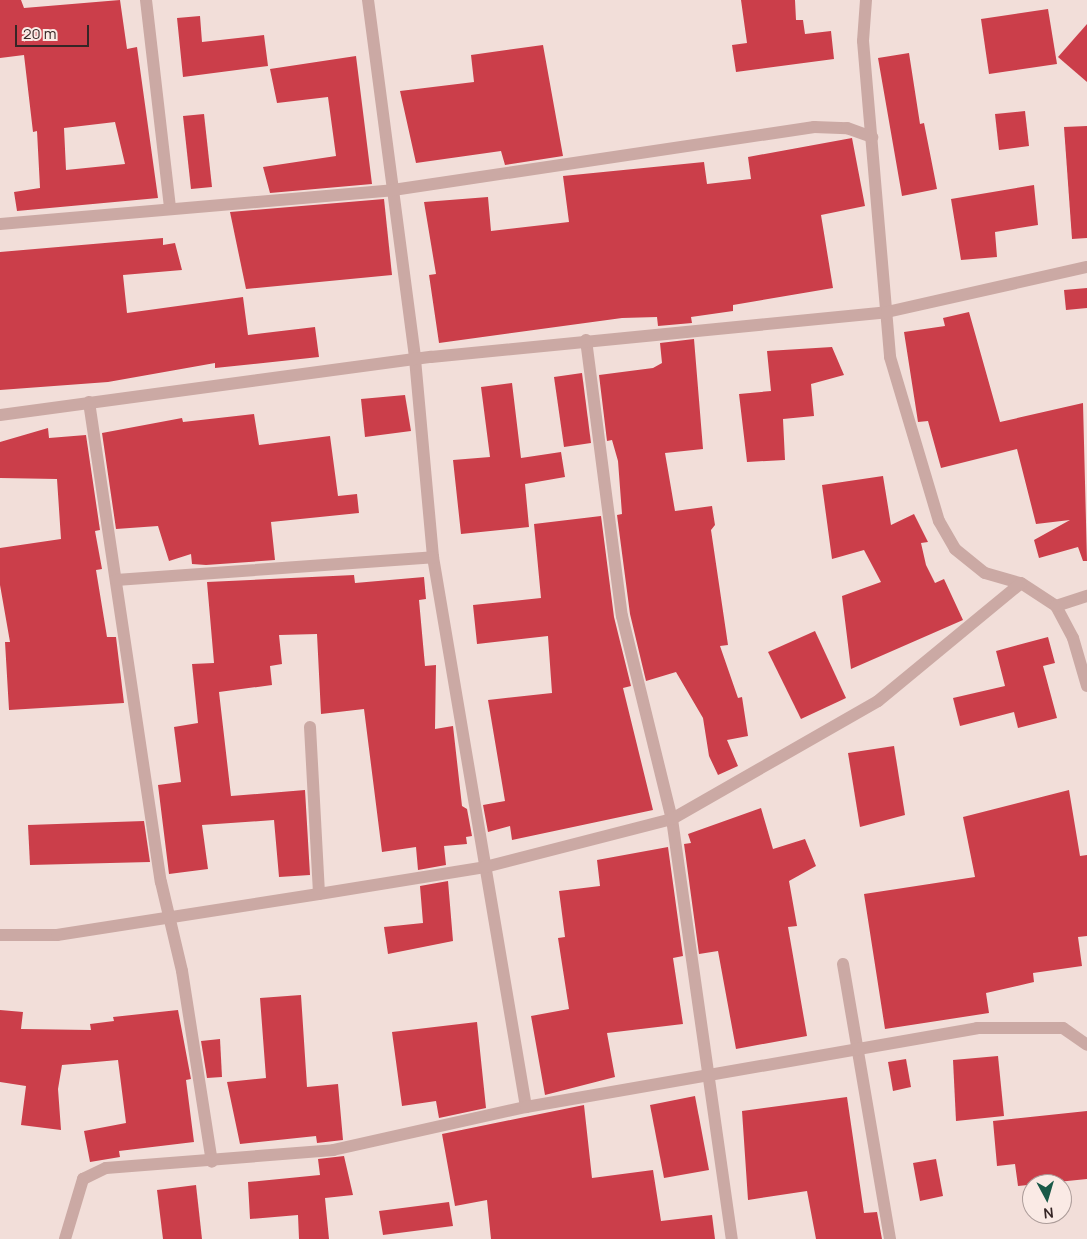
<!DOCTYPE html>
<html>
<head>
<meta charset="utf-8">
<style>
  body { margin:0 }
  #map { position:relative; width:1087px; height:1239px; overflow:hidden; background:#f2ded9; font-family:Manrope,sans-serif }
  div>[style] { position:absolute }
  .building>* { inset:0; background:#cb3e4a }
  .minor>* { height:12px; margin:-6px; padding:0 6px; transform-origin:6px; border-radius:6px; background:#cba9a4 }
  span { translate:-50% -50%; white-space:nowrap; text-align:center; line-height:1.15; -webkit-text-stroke:5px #faeae5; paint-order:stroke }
  .north { position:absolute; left:1022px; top:1174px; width:50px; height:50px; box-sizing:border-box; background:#faeae5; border:1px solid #ac9c99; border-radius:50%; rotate:174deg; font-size:14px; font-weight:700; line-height:20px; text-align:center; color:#362626 }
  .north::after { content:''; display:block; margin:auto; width:18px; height:22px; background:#1a5948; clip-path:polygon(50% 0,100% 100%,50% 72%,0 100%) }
  .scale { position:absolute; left:15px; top:25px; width:74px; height:22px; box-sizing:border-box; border:2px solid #362626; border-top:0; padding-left:6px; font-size:15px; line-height:18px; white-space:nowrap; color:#362626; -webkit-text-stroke:4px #faeae5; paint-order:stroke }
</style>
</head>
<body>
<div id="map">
  <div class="building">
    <i style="clip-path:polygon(evenodd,0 0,21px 0,24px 8px,120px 0,127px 49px,137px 47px,158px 198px,17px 211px,14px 192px,40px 188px,37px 131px,33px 132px,24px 55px,0 58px,0 0,115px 122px,125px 164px,66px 170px,64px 128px,115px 122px)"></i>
    <i style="clip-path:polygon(741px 0,795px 0,796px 20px,803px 20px,805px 34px,831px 31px,834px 59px,736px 72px,732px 45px,747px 43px)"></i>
    <i style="clip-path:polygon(1048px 9px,1057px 64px,989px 74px,981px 19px)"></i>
    <i style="clip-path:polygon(200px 16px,202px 42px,264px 35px,268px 66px,183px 77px,177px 18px)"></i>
    <i style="clip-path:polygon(1087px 24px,1087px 82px,1058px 57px)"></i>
    <i style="clip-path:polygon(543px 45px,563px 156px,505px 165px,501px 151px,416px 163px,400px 91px,474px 82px,471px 55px)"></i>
    <i style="clip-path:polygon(909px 53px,920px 124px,924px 123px,937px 189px,902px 196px,878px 58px)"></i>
    <i style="clip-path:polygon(356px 56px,372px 184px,270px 193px,263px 167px,336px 156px,328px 97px,277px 103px,270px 69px)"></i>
    <i style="clip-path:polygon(1025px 111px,1029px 146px,999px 150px,995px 114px)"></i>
    <i style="clip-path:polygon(204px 114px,212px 187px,191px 189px,183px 116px)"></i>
    <i style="clip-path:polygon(1087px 126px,1087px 238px,1072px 239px,1064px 127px)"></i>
    <i style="clip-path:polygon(852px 138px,865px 206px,821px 215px,833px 288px,733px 305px,733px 311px,691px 317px,692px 323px,658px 326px,657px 317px,622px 318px,439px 343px,429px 275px,436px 274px,424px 202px,488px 197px,491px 231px,569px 222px,563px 176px,704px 162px,707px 184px,751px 179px,748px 157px)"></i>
    <i style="clip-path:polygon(1034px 185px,1038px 225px,995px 232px,997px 257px,961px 260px,951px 199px)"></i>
    <i style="clip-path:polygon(384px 199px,392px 275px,246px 289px,230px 212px)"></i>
    <i style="clip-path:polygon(163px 238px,163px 245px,175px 243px,182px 270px,123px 275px,127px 313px,243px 297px,248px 335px,315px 327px,319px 357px,215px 368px,215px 363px,108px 382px,0 390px,0 252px)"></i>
    <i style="clip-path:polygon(1087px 288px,1087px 308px,1066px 310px,1064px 290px)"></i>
    <i style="clip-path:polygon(969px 312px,1000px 422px,1083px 403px,1087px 561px,1083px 561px,1078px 547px,1039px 558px,1034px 540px,1070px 520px,1036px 524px,1017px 449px,941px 468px,928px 421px,918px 422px,904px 332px,945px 326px,943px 318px)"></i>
    <i style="clip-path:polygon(694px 339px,703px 449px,665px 453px,675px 511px,712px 506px,715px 525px,711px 530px,728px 645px,720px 646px,738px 698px,742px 697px,748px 736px,727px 740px,738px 766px,718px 775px,709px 756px,703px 718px,676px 672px,646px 681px,630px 614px,617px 515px,622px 514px,618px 461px,612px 440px,607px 441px,599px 375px,653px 368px,662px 363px,660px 343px)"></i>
    <i style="clip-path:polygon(832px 347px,844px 375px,811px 384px,814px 416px,783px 419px,785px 460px,747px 462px,739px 394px,771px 391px,767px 351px)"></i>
    <i style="clip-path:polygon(582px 373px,591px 443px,564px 447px,554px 377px)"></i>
    <i style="clip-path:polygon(512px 383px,521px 458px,561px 452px,565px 477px,525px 484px,529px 527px,461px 534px,453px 460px,490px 457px,481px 387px)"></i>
    <i style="clip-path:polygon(405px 395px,411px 431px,365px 437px,361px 399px)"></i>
    <i style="clip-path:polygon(254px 414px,259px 445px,330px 436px,338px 496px,357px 494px,359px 513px,271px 522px,275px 560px,206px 565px,192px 564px,191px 554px,169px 561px,158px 526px,116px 529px,102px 433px,182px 418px,183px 422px)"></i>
    <i style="clip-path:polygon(48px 428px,49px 438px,86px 435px,100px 530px,95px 531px,102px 569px,96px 570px,107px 637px,116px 637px,124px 703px,9px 710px,5px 642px,10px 642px,0 585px,0 548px,61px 539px,57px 479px,0 478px,0 442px)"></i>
    <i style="clip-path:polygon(883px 476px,891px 525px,914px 514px,928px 542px,921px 543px,926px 565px,935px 583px,944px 579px,963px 620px,851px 669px,842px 596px,881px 582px,864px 550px,832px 559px,822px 485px)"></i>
    <i style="clip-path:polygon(601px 516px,614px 617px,631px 686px,623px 688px,653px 810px,512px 840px,510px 826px,488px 832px,483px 805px,505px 801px,488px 700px,552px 693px,548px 636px,477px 644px,473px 605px,541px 598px,534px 524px)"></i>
    <i style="clip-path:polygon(354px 575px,355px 583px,424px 577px,426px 599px,419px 600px,425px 666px,436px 665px,435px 729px,453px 726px,462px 806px,467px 809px,472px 836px,466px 837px,467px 844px,444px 846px,446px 865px,418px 870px,416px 847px,382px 852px,364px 709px,321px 714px,317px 634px,279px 635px,282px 664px,270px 666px,272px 685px,219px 692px,231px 796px,305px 790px,310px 875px,279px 877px,274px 820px,202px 825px,208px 869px,169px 874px,158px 785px,181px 782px,174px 727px,198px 723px,192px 664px,214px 663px,207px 582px)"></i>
    <i style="clip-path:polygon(815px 631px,846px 698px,801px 719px,768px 652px)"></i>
    <i style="clip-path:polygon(1048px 637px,1055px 663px,1043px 666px,1057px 718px,1018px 728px,1014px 712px,960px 726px,953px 698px,1005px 686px,996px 651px)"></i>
    <i style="clip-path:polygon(894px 746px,905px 815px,860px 827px,848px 753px)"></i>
    <i style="clip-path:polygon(1069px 790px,1080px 856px,1087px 855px,1087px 936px,1078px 937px,1082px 966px,1033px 973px,1034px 982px,986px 993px,989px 1013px,885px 1029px,864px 894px,975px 877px,963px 817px)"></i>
    <i style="clip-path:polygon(761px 808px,773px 849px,805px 839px,816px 866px,789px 881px,797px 926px,788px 927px,807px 1036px,736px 1049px,718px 951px,699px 954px,684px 844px,691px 843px,688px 834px)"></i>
    <i style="clip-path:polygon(144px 821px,150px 862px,30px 865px,28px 825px)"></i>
    <i style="clip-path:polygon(668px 847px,683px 956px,673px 958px,683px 1024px,607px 1033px,615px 1077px,545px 1095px,531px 1016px,569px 1009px,558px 938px,565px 937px,559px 891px,600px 886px,597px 860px)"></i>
    <i style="clip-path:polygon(448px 881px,453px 941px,388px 954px,384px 927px,423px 923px,420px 886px)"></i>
    <i style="clip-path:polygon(301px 995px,307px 1087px,338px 1084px,343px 1140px,317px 1143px,316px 1136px,240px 1144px,227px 1082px,266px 1078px,260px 998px)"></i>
    <i style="clip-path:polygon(0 1010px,23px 1012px,21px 1029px,91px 1030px,90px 1024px,114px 1021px,113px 1017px,178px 1010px,191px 1079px,186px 1080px,194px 1142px,119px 1151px,120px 1157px,90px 1162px,84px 1131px,126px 1123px,118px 1060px,62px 1065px,58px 1089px,61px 1130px,21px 1125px,26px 1086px,0 1082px)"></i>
    <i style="clip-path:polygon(477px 1022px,486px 1108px,439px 1118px,436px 1101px,402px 1106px,392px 1032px)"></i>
    <i style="clip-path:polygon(220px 1039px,222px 1077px,207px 1078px,201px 1041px)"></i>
    <i style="clip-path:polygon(998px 1056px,1004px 1116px,956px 1121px,953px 1060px)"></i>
    <i style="clip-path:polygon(906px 1059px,911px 1087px,893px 1091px,888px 1062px)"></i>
    <i style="clip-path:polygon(695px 1096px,709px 1170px,664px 1178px,650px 1105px)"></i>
    <i style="clip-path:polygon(847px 1097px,864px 1213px,877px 1212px,882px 1239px,816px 1239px,807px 1191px,748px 1200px,742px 1111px)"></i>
    <i style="clip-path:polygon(584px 1105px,592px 1178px,653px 1170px,661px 1221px,712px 1215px,715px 1239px,491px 1239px,487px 1200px,455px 1206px,442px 1134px)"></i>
    <i style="clip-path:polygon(1087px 1111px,1087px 1179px,1018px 1186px,1015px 1164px,997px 1166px,993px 1121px)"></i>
    <i style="clip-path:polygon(344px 1156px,353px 1195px,325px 1198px,329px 1239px,299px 1239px,298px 1215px,250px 1219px,248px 1182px,320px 1175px,318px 1159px)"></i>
    <i style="clip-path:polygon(936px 1159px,943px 1196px,920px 1201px,913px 1163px)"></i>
    <i style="clip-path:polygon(196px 1185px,202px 1239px,163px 1239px,157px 1190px)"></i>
    <i style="clip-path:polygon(449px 1202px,453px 1226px,383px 1235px,379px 1211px)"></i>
  </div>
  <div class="minor">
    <i style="left:146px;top:0;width:210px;rotate:83.4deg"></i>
    <i style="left:368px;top:0;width:362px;rotate:82.5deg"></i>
    <i style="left:415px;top:359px;width:199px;rotate:84.8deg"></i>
    <i style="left:433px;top:557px;width:558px;rotate:80.4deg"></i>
    <i style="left:866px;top:0;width:41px;rotate:94.2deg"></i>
    <i style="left:863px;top:41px;width:317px;rotate:85.1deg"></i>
    <i style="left:890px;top:357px;width:171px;rotate:73.4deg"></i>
    <i style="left:939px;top:521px;width:32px;rotate:60deg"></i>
    <i style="left:955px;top:549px;width:38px;rotate:39deg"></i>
    <i style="left:985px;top:573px;width:37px;rotate:16deg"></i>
    <i style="left:1021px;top:583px;width:42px;rotate:33.3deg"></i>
    <i style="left:1056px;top:606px;width:36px;rotate:62deg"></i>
    <i style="left:1073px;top:638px;width:50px;rotate:73.7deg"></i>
    <i style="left:0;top:224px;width:394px;rotate:-4.9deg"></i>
    <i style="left:393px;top:190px;width:426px;rotate:-8.5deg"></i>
    <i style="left:814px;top:127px;width:33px;rotate:2deg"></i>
    <i style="left:847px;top:128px;width:27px;rotate:20deg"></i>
    <i style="left:586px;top:340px;width:278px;rotate:82.6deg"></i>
    <i style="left:622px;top:616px;width:209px;rotate:76.2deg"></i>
    <i style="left:672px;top:819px;width:424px;rotate:81.9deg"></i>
    <i style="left:89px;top:402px;width:485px;rotate:81.5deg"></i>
    <i style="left:161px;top:882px;width:91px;rotate:76.7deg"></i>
    <i style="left:182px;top:971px;width:193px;rotate:81.1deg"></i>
    <i style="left:0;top:415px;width:435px;rotate:-7.7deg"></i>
    <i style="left:431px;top:357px;width:458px;rotate:-5.6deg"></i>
    <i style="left:887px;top:312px;width:205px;rotate:-12.7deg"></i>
    <i style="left:116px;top:580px;width:318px;rotate:-4.1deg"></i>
    <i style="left:1056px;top:606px;width:33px;rotate:-18deg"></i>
    <i style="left:310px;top:727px;width:167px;rotate:86.9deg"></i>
    <i style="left:319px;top:894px;width:168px;rotate:-9.2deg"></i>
    <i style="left:485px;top:867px;width:193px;rotate:-14.4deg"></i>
    <i style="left:672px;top:819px;width:237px;rotate:-29.8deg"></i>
    <i style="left:878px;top:701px;width:185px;rotate:-39.5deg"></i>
    <i style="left:0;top:935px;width:57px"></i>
    <i style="left:57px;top:935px;width:265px;rotate:-8.9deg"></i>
    <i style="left:843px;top:964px;width:279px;rotate:80.3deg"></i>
    <i style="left:65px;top:1239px;width:63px;rotate:-73.3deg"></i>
    <i style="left:83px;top:1179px;width:25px;rotate:-26deg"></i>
    <i style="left:106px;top:1168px;width:228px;rotate:-4.5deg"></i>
    <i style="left:333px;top:1150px;width:198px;rotate:-12.6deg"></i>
    <i style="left:526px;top:1107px;width:458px;rotate:-9.9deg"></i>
    <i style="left:977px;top:1028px;width:86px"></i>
    <i style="left:1063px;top:1028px;width:29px;rotate:35deg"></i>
  </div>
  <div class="north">N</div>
  <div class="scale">20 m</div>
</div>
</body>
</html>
